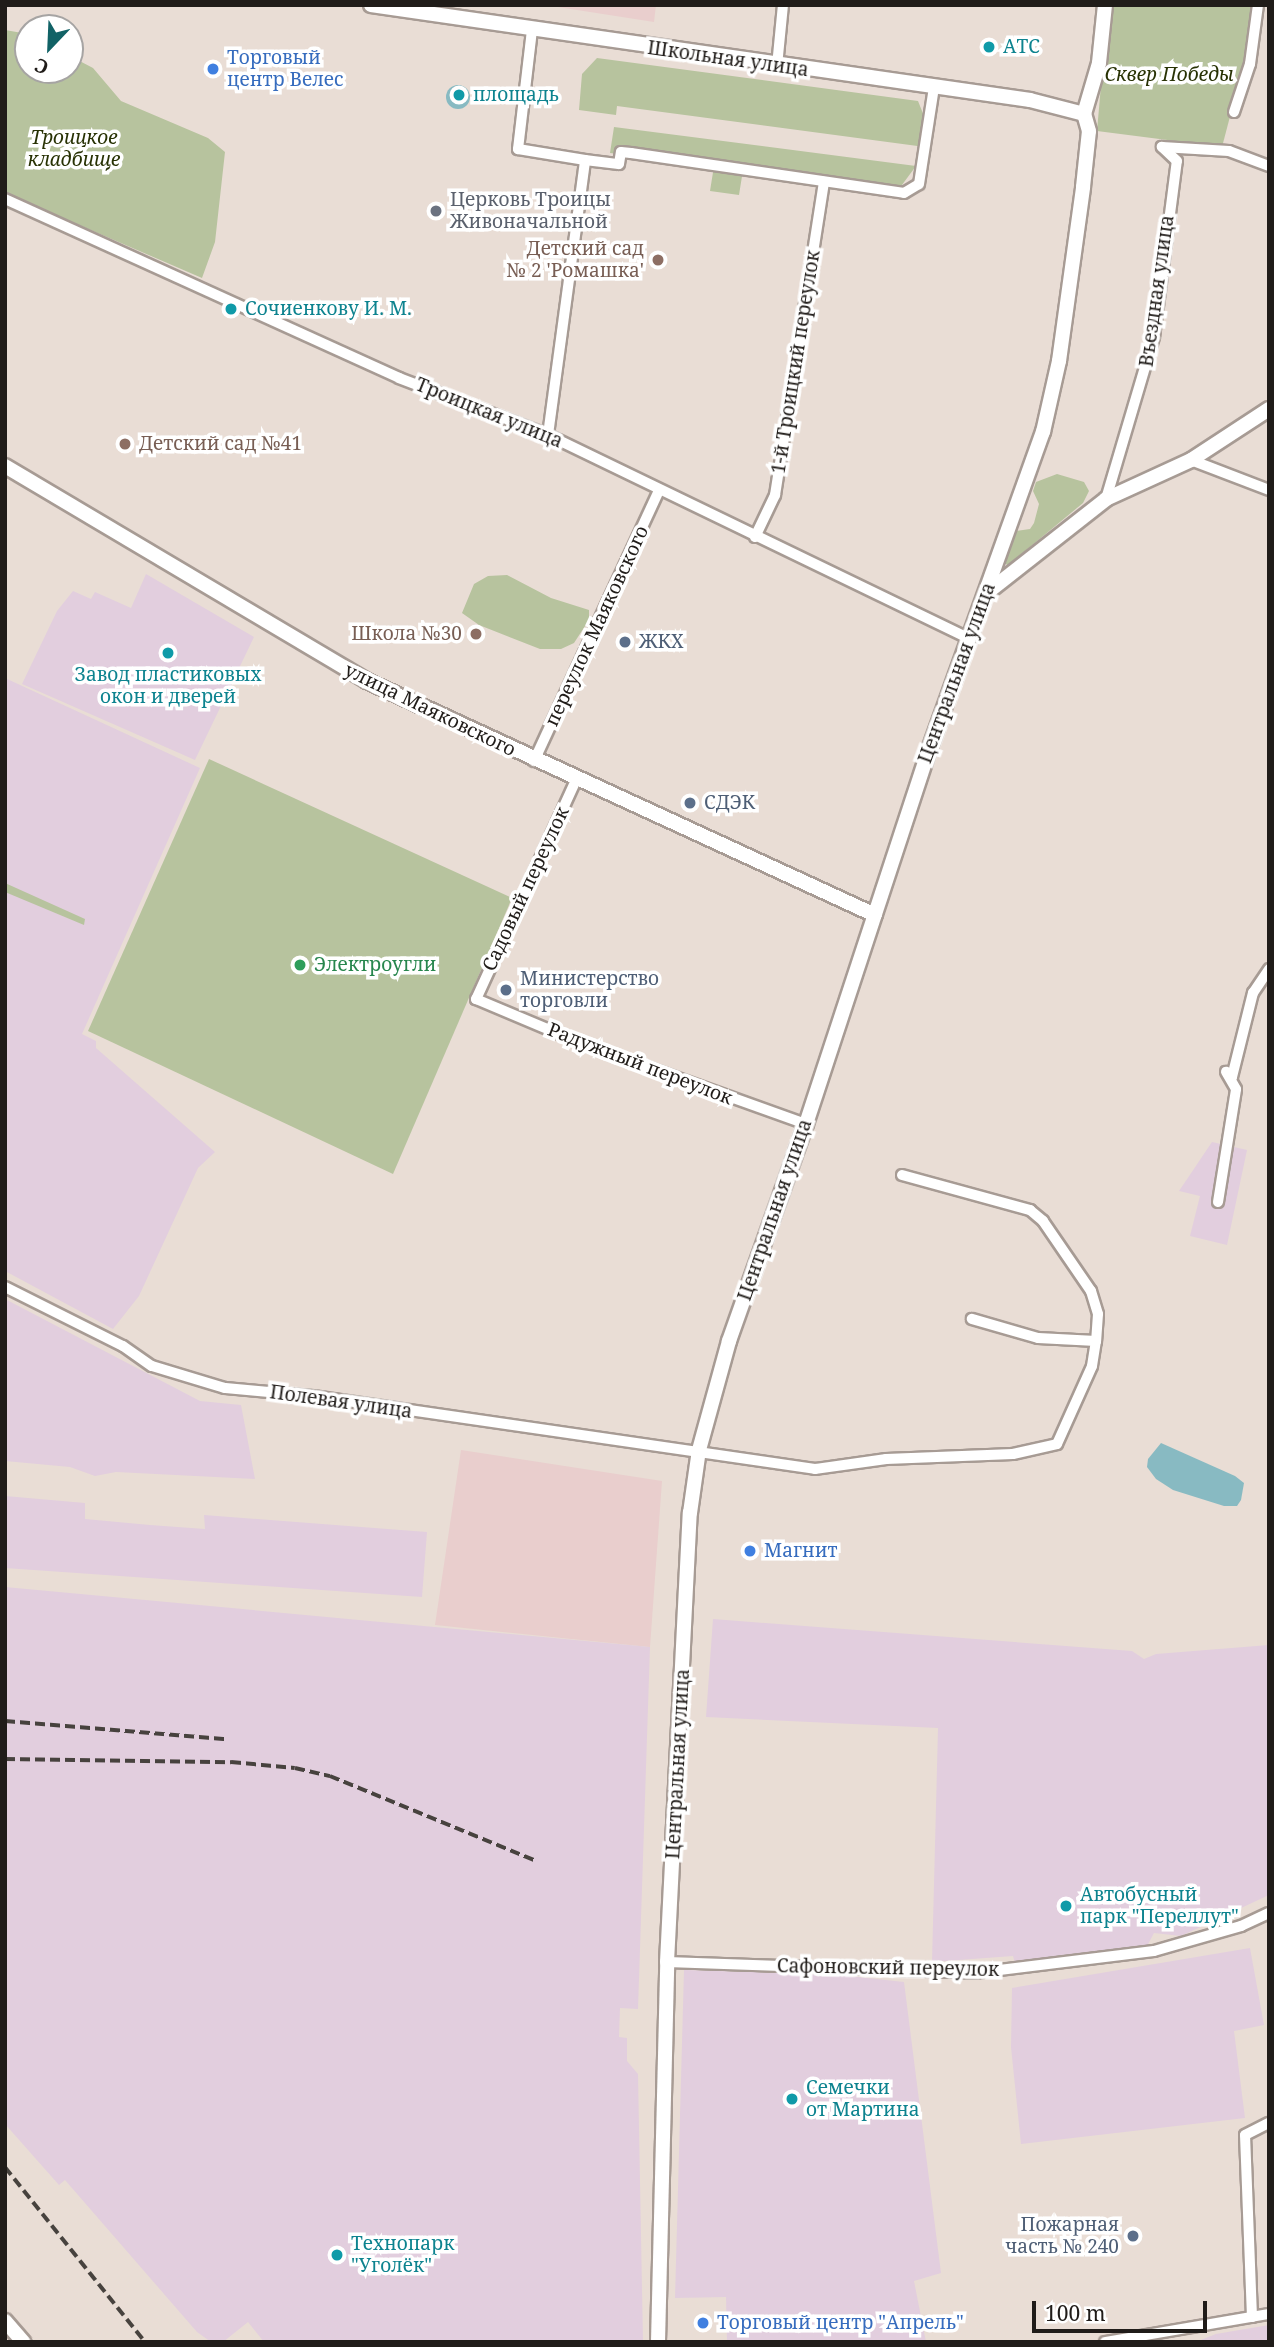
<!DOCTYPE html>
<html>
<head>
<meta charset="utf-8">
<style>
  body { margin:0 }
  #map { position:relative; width:1274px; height:2347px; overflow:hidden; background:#e9ddd5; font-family:"Noto Serif",serif }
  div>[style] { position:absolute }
  .commercial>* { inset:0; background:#e9cecd }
  .industrial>* { inset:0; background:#e2cede }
  .green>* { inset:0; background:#b7c39e }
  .water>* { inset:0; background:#88bac2 }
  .round { border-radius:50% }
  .roads { filter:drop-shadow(2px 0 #a79b94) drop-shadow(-2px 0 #a79b94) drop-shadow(0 2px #a79b94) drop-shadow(0 -2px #a79b94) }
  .street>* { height:10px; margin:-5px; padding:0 5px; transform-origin:5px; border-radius:5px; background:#fff }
  .secondary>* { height:14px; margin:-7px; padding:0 7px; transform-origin:7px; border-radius:7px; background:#fff }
  .rail>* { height:3.5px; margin-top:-1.75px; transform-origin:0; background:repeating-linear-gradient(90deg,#47423e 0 10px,transparent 0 15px) }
  .dots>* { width:19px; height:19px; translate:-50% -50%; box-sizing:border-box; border:4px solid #fff; border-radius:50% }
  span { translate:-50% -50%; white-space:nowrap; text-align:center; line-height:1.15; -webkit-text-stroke:7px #fff; paint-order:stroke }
  .culture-label { font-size:19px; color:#0d838f }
  .left { translate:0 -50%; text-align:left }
  .shop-label { font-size:19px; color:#366cbe }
  .street-label { font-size:19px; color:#201c19 }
  .park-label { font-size:19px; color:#283204; font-style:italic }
  .worship-label { font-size:19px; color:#5b616d }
  .education-label { font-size:19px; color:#785e54 }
  .right { translate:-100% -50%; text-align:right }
  .service-label { font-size:19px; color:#4e5e75 }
  .leisure-label { font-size:19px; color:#27864d }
  .frame { position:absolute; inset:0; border:7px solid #201c19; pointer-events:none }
  .north { position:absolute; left:14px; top:14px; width:70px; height:70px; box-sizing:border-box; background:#fff; border:2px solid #a6a4a3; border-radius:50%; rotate:203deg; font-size:19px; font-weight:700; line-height:28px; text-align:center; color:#201c19 }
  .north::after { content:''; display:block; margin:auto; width:24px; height:32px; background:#116266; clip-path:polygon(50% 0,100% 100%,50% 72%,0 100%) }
  .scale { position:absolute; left:1032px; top:2301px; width:175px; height:32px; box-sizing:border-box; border:4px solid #201c19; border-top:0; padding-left:9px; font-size:21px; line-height:24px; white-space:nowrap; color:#201c19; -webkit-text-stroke:5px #fff; paint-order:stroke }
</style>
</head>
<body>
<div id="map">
  <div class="commercial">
    <i style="clip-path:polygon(545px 5px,656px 5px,654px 22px)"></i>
    <i style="clip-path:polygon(461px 1450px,662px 1481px,650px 1647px,435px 1625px)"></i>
  </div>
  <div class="industrial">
    <i style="clip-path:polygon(146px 574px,254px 637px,195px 760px,22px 684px,57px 611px,73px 591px,91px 599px,95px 592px,131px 608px)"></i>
    <i style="clip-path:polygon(5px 678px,200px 768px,82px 1034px,96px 1041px,96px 1048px,215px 1152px,198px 1168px,139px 1296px,113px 1329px,5px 1271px)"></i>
    <i style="clip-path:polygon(1212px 1142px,1247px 1150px,1227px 1245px,1190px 1236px,1200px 1196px,1179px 1191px)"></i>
    <i style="clip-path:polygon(5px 1299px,200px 1401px,241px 1405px,255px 1479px,116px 1472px,95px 1476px,70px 1467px,5px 1461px)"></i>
    <i style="clip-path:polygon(5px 1496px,85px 1503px,85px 1519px,150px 1525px,205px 1529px,204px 1515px,427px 1532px,422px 1597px,5px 1568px)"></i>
    <i style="clip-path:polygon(5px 1587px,650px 1647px,638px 2009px,620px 2008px,619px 2037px,627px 2038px,627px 2061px,638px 2074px,643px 2342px,264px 2342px,248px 2322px,223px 2342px,211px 2342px,197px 2332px,65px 2180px,59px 2185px,5px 2124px)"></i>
    <i style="clip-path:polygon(713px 1619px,1132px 1651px,1144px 1659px,1156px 1654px,1269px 1645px,1269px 1895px,1181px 1936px,1154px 1933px,1146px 1948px,1015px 1963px,1013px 1956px,932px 1962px,938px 1728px,706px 1717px)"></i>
    <i style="clip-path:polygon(1250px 1948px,1264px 2025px,1234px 2031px,1245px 2118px,1021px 2144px,1011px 2047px,1012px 1988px)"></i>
    <i style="clip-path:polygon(684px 1970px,831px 1974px,904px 1982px,941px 2273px,914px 2281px,926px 2342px,727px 2342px,726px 2297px,675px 2298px)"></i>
    <i style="clip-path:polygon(1269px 2325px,1269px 2342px,1196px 2342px,1216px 2334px)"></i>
  </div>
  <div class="green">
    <i style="clip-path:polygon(1108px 5px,1254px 5px,1248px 48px,1222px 147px,1097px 131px)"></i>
    <i style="clip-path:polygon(5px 30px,28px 34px,28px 70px,70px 70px,70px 56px,93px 68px,121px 101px,208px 138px,225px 152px,215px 242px,202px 278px,5px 193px)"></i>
    <i style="clip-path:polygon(597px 58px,918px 101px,928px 126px,925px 147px,617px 106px,616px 115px,579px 110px,582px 74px)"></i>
    <i style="clip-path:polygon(614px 127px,916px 166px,896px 193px,743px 170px,739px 195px,710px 191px,714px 166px,610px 153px)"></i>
    <i style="clip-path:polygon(1057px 474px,1084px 482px,1089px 491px,1083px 503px,1008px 565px,1003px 563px,1016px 531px,1030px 529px,1034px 523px,1039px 504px,1033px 491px,1036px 482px)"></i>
    <i style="clip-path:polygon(507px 575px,551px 598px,589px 610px,589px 620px,574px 643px,561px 649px,540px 649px,479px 625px,462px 613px,474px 584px,488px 576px)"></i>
    <i style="clip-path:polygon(209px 759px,512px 898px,393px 1174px,88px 1031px)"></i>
    <i style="clip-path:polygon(5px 883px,85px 919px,84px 925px,5px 892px)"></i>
  </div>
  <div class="water">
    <i class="round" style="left:446px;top:85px;width:24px;height:24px"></i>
    <i style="clip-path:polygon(1161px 1443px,1235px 1476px,1244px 1483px,1241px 1500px,1237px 1506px,1224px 1506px,1173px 1490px,1156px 1479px,1147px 1467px,1148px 1459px)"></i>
  </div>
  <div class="roads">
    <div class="street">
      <i style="left:532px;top:30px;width:120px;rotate:96.7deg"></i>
      <i style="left:518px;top:149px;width:68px;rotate:9.3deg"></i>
      <i style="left:585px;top:160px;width:34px;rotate:7deg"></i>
      <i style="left:619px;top:164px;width:12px;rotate:-81deg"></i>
      <i style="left:621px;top:152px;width:10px;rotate:6deg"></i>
      <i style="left:631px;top:153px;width:276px;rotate:8.3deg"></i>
      <i style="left:904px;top:193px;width:17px;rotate:-31deg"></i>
      <i style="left:919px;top:184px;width:98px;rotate:-81.2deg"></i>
      <i style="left:777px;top:66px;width:61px;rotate:-84.4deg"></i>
      <i style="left:1234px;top:112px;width:51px;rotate:-71.6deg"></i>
      <i style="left:1250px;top:64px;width:60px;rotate:-82.3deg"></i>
      <i style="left:1162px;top:147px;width:67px;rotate:3.4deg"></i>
      <i style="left:1229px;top:151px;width:43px;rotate:20.6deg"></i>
      <i style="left:5px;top:199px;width:433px;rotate:24.4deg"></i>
      <i style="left:399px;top:378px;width:160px;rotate:20.9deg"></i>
      <i style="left:548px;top:435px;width:466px;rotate:25.8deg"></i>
      <i style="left:548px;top:435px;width:277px;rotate:-82.3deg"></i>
      <i style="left:1191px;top:460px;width:84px;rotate:21deg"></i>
      <i style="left:1106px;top:499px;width:169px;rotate:-73.5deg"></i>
      <i style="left:1154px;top:337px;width:177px;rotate:-82.6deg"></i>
      <i style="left:1177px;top:161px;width:21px;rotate:-137deg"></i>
      <i style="left:755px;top:537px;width:47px;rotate:-64.5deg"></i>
      <i style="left:775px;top:495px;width:317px;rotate:-81.1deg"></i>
      <i style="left:534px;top:761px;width:298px;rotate:-65.2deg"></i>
      <i style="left:576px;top:780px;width:241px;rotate:114.5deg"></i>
      <i style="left:476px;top:999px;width:121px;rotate:22.8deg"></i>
      <i style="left:588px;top:1046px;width:232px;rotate:19.7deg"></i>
      <i style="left:1228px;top:1074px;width:5px;rotate:37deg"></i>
      <i style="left:1232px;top:1077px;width:87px;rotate:-76deg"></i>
      <i style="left:1253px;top:993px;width:29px;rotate:-56deg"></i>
      <i style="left:902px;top:1175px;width:133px;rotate:15.3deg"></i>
      <i style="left:1030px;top:1210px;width:17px;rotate:40deg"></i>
      <i style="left:1043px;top:1221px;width:85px;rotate:55.6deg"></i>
      <i style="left:1091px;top:1291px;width:24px;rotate:73deg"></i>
      <i style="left:1098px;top:1314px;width:27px;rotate:94deg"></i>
      <i style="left:1218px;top:1202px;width:114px;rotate:-80.9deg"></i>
      <i style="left:1236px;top:1089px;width:20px;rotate:-120deg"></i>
      <i style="left:5px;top:1287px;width:132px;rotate:26.6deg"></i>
      <i style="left:123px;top:1346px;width:35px;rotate:35deg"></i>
      <i style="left:152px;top:1366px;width:76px;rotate:16.8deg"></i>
      <i style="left:225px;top:1388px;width:88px;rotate:5.2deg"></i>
      <i style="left:313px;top:1396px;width:507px;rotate:8.27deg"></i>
      <i style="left:815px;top:1469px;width:72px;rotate:-8deg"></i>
      <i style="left:886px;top:1459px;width:127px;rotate:-2.3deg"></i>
      <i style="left:1013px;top:1454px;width:45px;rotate:-12.8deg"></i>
      <i style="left:1057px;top:1444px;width:85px;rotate:-65.8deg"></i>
      <i style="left:1092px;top:1366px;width:25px;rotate:-81deg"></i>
      <i style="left:1096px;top:1341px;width:58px;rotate:-177deg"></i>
      <i style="left:1038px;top:1338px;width:69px;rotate:-163.9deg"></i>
      <i style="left:667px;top:1962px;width:308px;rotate:2deg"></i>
      <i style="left:975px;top:1973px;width:180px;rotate:-7deg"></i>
      <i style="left:1154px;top:1951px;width:91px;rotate:-16deg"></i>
      <i style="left:1241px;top:1926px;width:31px;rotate:-25deg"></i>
      <i style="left:1252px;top:2317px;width:182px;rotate:-92.2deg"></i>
      <i style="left:1245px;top:2135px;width:27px;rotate:-27deg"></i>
      <i style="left:1105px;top:2342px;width:166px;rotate:-9.7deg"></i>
    </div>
    <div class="secondary">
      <i style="left:371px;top:5px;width:666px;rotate:8.2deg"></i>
      <i style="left:1030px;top:100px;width:56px;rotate:14.5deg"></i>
      <i style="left:1084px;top:114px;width:53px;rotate:-73.6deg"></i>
      <i style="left:1099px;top:63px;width:58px;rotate:-84.1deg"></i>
      <i style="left:5px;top:466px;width:421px;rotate:30.7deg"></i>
      <i style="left:367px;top:681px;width:559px;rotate:24.73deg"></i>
      <i style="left:988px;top:592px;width:150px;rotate:-38.2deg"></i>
      <i style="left:1106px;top:499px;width:94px;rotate:-24.6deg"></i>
      <i style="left:1191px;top:460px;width:93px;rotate:-33.2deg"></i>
      <i style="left:5px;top:2321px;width:28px;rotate:49deg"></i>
      <i style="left:658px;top:2342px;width:380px;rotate:-88.6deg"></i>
      <i style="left:667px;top:1962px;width:450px;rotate:-87.1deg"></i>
      <i style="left:690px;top:1513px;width:64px;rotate:-81.9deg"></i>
      <i style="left:699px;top:1450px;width:113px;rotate:-74.6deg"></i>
      <i style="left:729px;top:1341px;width:230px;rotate:-70.5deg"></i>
      <i style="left:806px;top:1124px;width:394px;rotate:-71.8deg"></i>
      <i style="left:929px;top:750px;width:338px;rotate:-70.3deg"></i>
      <i style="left:1043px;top:432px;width:73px;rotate:-77.3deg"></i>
      <i style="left:1059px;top:361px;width:176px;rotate:-82.1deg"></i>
      <i style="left:1083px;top:187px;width:56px;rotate:-83.9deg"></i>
      <i style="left:1089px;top:131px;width:18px;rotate:-106deg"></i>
    </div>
  </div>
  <div class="rail">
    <i style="left:5px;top:1721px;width:222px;rotate:4.7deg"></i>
    <i style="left:5px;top:1759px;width:226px;rotate:0.8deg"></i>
    <i style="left:231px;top:1762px;width:64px;rotate:5.4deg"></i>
    <i style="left:295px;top:1768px;width:36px;rotate:13deg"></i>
    <i style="left:330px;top:1776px;width:223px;rotate:22.4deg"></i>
    <i style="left:5px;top:2167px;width:224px;rotate:51.3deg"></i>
  </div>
  <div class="dots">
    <i style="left:989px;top:47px;background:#0f9aa8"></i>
    <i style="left:213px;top:69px;background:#3f7fe0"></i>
    <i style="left:459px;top:95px;background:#0f9aa8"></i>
    <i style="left:436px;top:211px;background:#6b7280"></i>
    <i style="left:658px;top:260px;background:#8d6e63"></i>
    <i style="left:231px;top:309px;background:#0f9aa8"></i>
    <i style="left:125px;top:444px;background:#8d6e63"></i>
    <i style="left:476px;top:634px;background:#8d6e63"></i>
    <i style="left:625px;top:642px;background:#5c6f8a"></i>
    <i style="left:168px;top:653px;background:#0f9aa8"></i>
    <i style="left:690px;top:803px;background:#5c6f8a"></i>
    <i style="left:300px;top:965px;background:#2e9e5b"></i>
    <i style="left:506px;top:990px;background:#5c6f8a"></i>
    <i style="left:750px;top:1551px;background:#3f7fe0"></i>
    <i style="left:1066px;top:1906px;background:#0f9aa8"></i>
    <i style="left:792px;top:2099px;background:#0f9aa8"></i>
    <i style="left:1133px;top:2236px;background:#5c6f8a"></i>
    <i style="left:337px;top:2255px;background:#0f9aa8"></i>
    <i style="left:703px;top:2323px;background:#3f7fe0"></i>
  </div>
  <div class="culture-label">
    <span class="left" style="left:1003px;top:47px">АТС</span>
    <span class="left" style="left:473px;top:95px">площадь</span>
    <span class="left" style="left:245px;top:309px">Сочиенкову И. М.</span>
    <span style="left:168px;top:686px">Завод пластиковых<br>окон и дверей</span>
    <span class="left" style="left:1080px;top:1906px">Автобусный<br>парк "Переллут"</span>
    <span class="left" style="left:806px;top:2099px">Семечки<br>от Мартина</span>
    <span class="left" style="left:351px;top:2255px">Технопарк<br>"Уголёк"</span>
  </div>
  <div class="shop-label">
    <span class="left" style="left:227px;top:69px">Торговый<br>центр Велес</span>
    <span class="left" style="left:764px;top:1551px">Магнит</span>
    <span class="left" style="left:717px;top:2323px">Торговый центр "Апрель"</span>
  </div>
  <div class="street-label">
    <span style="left:728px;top:59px;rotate:8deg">Школьная улица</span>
    <span style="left:1157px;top:291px;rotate:-82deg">Въездная улица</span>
    <span style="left:796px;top:362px;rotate:-81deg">1-й Троицкий переулок</span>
    <span style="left:489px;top:413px;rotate:22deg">Троицкая улица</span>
    <span style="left:597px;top:626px;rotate:-65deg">переулок Маяковского</span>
    <span style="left:957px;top:673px;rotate:-70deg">Центральная улица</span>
    <span style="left:430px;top:710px;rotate:26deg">улица Маяковского</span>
    <span style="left:526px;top:889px;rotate:-65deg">Садовый переулок</span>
    <span style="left:640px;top:1064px;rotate:21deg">Радужный переулок</span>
    <span style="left:775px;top:1210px;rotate:-71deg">Центральная улица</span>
    <span style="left:341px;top:1402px;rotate:8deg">Полевая улица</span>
    <span style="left:678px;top:1764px;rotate:-87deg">Центральная улица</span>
    <span style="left:888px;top:1968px;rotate:1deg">Сафоновский переулок</span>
  </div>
  <div class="park-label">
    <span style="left:1169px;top:75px">Сквер Победы</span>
    <span style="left:74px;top:149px">Троицкое<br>кладбище</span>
  </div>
  <div class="worship-label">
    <span class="left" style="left:450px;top:211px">Церковь Троицы<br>Живоначальной</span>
  </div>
  <div class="education-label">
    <span class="right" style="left:644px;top:260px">Детский сад<br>№ 2 'Ромашка'</span>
    <span class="left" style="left:139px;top:444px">Детский сад №41</span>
    <span class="right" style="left:462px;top:634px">Школа №30</span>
  </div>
  <div class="service-label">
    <span class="left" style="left:639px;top:642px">ЖКХ</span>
    <span class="left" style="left:704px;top:803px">СДЭК</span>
    <span class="left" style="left:520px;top:990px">Министерство<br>торговли</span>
    <span class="right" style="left:1119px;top:2236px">Пожарная<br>часть № 240</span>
  </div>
  <div class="leisure-label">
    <span class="left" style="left:314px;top:965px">Электроугли</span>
  </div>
  <div class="frame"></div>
  <div class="north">С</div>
  <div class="scale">100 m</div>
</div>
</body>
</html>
